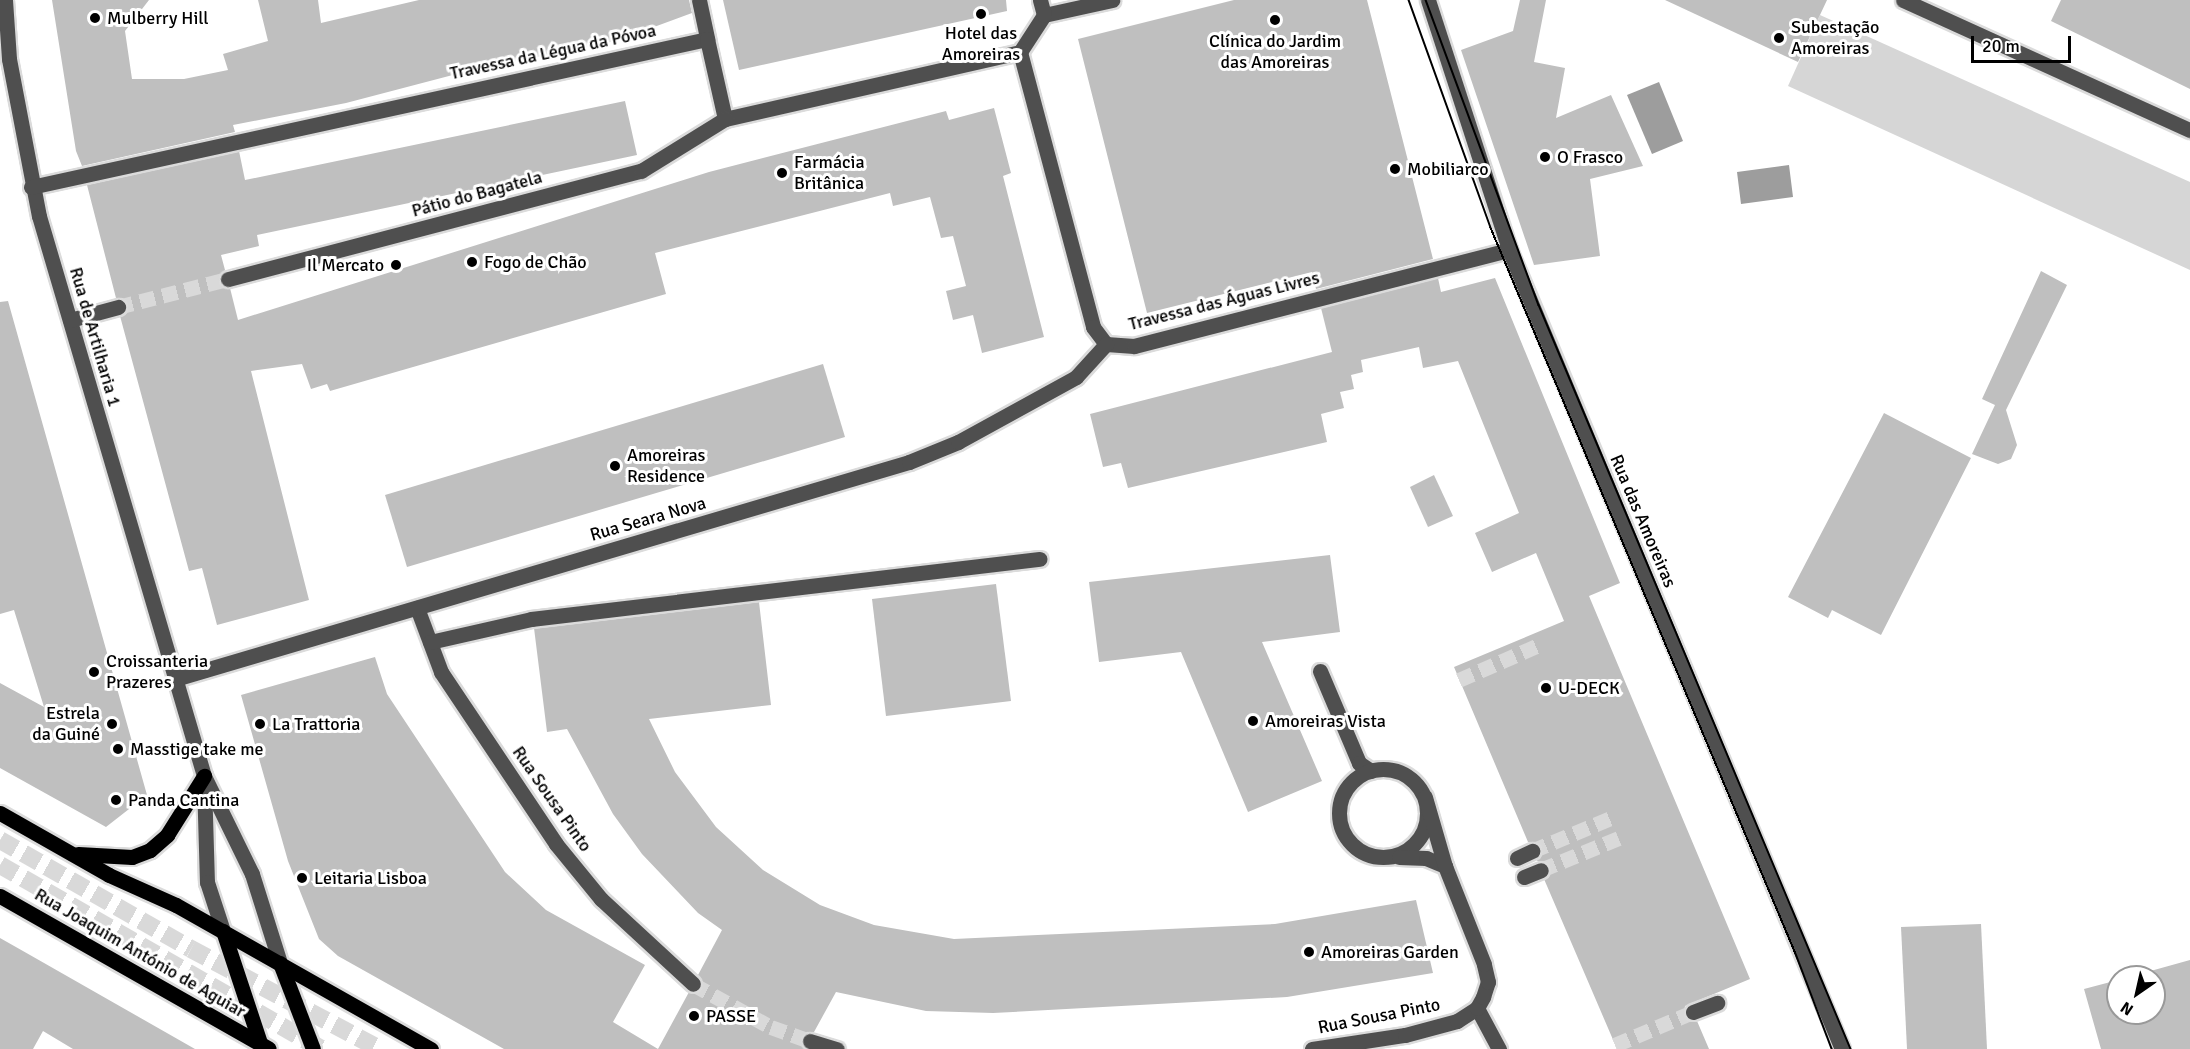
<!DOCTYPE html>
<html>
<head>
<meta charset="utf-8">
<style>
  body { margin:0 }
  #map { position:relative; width:2190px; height:1049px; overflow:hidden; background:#fff; font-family:Signika,sans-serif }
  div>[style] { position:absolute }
  .green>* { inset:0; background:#d6d6d6 }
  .water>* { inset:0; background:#9d9d9d }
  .building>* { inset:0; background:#bfbfbf }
  .minor-tunnel>* { height:15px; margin-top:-7.5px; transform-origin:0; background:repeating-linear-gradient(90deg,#d9d9d9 0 15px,transparent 0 23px) }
  .highway-tunnel>* { height:18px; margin-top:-9px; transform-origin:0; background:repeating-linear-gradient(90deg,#d9d9d9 0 18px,transparent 0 27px) }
  .roads { filter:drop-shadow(2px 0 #dbdbdb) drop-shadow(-2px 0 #dbdbdb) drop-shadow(0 2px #dbdbdb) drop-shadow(0 -2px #dbdbdb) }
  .minor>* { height:15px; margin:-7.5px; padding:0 7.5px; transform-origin:7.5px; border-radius:7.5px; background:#4f4f4f }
  .minor>.ring { margin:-7.5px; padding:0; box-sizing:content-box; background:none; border:15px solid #4f4f4f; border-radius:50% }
  .major>* { height:15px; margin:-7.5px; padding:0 7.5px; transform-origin:7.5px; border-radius:7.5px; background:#000 }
  .tram>* { height:1.5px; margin:-0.75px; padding:0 0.75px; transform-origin:0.75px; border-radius:0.75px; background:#000 }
  .dots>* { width:16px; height:16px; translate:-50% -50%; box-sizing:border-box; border:3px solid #fff; border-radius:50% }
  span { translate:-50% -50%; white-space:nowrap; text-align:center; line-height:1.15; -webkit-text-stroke:6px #fff; paint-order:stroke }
  .poi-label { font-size:18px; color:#000 }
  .left { translate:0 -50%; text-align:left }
  .right { translate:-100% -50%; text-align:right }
  .street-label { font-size:18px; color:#000 }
  .north { position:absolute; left:2106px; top:965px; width:60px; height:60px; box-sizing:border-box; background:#fff; border:2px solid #999; border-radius:50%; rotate:214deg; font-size:16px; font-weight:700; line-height:24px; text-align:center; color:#000 }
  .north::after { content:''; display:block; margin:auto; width:21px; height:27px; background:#000; clip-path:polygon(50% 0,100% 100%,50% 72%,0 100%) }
  .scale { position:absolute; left:1971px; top:36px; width:100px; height:27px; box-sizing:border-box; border:3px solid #000; border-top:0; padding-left:8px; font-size:18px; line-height:21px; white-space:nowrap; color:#000; -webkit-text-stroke:4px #fff; paint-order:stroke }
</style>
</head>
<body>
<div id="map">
  <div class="green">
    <i style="clip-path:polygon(1820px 15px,2190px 182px,2190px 270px,1788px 86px)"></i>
  </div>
  <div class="water">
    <i style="clip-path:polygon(1659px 82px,1683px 141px,1652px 154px,1627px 95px)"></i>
    <i style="clip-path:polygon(1789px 165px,1793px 197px,1741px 204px,1737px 172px)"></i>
  </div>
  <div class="building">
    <i style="clip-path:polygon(52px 0,149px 0,125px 31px,132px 79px,184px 79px,228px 70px,223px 54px,268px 41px,258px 0,318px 0,321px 23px,419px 0,689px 0,692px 13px,616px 41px,468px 71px,346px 103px,233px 125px,235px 132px,82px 166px,76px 151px)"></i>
    <i style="clip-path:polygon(723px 0,1006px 0,1007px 11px,739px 70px)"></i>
    <i style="clip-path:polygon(1234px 0,1367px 0,1433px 259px,1316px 289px,1312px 272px,1147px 313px,1078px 39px)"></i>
    <i style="clip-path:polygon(1520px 0,1546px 0,1534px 62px,1565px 68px,1556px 118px,1611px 95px,1643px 166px,1590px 179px,1600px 256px,1534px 265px,1461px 50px,1513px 31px)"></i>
    <i style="clip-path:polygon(1665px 0,1827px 0,1798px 62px)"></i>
    <i style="clip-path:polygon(2061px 0,2190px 0,2190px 89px,2051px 21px)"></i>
    <i style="clip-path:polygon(625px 101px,637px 155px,257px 235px,259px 246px,221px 255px,225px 270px,219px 282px,230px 288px,238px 320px,709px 172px,946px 111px,949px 120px,994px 108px,1011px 173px,1003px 176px,1044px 337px,982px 353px,973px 315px,953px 320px,946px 291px,966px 286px,953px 236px,941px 238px,930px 197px,893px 206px,890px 193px,655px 253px,666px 294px,330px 391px,327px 384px,311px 389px,302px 364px,251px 371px,309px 600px,217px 625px,202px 568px,189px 571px,120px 316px,127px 305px,116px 298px,87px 185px,239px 151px,245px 180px)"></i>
    <i style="clip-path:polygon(2041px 271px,2067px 285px,2006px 410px,2017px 445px,2011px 459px,1998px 464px,1972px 454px,1995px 405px,1982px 399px)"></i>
    <i style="clip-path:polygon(1438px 278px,1441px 292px,1495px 278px,1620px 583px,1589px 596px,1750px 979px,1685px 1006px,1684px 1016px,1697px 1021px,1709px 1049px,1617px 1049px,1544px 879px,1550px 866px,1537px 861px,1541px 847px,1528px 842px,1454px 667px,1564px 621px,1536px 553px,1492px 572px,1475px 533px,1519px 513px,1458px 361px,1423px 368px,1419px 347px,1361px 360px,1363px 372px,1351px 375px,1354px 389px,1340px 392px,1344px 408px,1321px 414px,1327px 442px,1128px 488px,1121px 463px,1103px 467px,1090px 414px,1332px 352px,1321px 308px)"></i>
    <i style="clip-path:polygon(8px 301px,147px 795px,106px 827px,0 768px,0 683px,44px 707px,14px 610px,0 614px,0 302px)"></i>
    <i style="clip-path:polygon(823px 364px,845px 437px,407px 567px,385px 495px)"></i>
    <i style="clip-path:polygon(1884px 413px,1971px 458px,1881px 635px,1832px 610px,1828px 618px,1788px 597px)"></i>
    <i style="clip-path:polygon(1434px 475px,1453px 516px,1428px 527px,1410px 487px)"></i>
    <i style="clip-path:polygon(1330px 555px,1340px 632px,1262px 642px,1322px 781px,1248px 812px,1181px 652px,1099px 662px,1089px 582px)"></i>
    <i style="clip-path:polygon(996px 584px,1011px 701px,886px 716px,872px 599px)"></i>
    <i style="clip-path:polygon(759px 602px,771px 705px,649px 719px,675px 772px,716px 827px,763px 870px,820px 905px,874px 925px,954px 939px,1275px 924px,1416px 900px,1433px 973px,1287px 997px,993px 1013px,926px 1011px,836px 992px,814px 1032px,807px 1032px,801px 1038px,805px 1049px,658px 1049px,689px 992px,700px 990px,702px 982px,698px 975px,722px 930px,698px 913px,642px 854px,613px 814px,567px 729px,547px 732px,534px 628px)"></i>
    <i style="clip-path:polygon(375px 657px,387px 694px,505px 872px,546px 910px,645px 965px,613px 1022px,658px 1049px,504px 1049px,338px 956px,319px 939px,288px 861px,241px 695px)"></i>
    <i style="clip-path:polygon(1981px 924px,1987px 1049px,1907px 1049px,1901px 927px)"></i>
    <i style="clip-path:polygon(0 938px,30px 955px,195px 1049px,73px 1049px,43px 1031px,33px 1049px,0 1049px)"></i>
    <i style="clip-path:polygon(2190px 960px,2190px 1049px,2101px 1049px,2084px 989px,2118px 980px,2118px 1013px,2154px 1013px,2154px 977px,2129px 977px)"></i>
  </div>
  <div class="minor-tunnel">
    <i style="left:118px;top:307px;width:114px;rotate:-14.3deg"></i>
    <i style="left:1459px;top:680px;width:85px;rotate:-23.6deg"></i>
    <i style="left:1532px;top:851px;width:86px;rotate:-22.7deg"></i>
    <i style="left:1541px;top:870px;width:84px;rotate:-22.3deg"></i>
    <i style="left:693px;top:984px;width:89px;rotate:28.9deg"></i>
    <i style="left:771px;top:1027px;width:41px;rotate:19.7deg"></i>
    <i style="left:1615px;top:1045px;width:85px;rotate:-22.9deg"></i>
  </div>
  <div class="highway-tunnel">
    <i style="left:0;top:840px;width:220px;rotate:29.7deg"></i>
    <i style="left:191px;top:949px;width:214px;rotate:27.9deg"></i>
    <i style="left:0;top:865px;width:370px;rotate:29.8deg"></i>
  </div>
  <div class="roads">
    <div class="minor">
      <i style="left:5px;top:0;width:59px;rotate:86.1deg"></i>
      <i style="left:9px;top:59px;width:160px;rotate:79.2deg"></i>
      <i style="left:39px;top:216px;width:584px;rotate:73.58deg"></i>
      <i style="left:204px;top:776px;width:109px;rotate:63.9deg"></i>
      <i style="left:252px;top:874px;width:93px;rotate:72.5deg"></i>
      <i style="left:699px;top:0;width:40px;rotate:78deg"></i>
      <i style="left:1428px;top:0;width:263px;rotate:72deg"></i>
      <i style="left:1509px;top:250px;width:866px;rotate:67.38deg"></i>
      <i style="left:1903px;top:0;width:315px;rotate:24.4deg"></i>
      <i style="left:1044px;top:15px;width:70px;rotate:-12.4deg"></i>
      <i style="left:1020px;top:52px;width:285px;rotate:75.1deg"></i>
      <i style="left:1093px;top:327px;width:21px;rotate:53deg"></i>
      <i style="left:1106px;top:344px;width:28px;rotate:4deg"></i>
      <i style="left:1134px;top:346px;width:387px;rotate:-14.4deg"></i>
      <i style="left:1020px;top:52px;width:44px;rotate:-57deg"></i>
      <i style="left:1044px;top:15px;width:16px;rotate:-105deg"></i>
      <i style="left:31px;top:187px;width:692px;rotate:-12.35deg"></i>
      <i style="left:707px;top:39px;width:82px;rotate:77.3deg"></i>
      <i style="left:725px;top:119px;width:303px;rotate:-12.8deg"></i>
      <i style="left:228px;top:279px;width:427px;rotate:-14.7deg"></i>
      <i style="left:641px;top:171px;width:99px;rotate:-31.8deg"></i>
      <i style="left:70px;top:320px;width:50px;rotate:-15.2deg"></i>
      <i style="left:417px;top:608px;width:68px;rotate:69.4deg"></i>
      <i style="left:441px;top:672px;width:207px;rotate:56.2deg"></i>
      <i style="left:556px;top:844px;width:71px;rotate:50.7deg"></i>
      <i style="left:601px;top:899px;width:125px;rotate:42.7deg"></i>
      <i style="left:430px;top:642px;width:104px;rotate:-12.8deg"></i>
      <i style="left:531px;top:619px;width:512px;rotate:-6.74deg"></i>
      <i style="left:1320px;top:671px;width:100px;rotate:67deg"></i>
      <i style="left:1359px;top:763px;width:14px;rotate:34deg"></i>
      <i style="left:175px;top:679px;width:765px;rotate:-16.47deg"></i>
      <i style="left:909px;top:462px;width:53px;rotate:-22.2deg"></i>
      <i style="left:958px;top:442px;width:135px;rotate:-28.8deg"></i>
      <i style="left:1076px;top:377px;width:45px;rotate:-47.7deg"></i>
      <i class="ring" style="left:1339px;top:769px;width:73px;height:73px"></i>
      <i style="left:204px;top:782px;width:100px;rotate:88.3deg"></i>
      <i style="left:207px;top:882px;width:52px;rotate:71.9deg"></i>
      <i style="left:1399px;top:857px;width:27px;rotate:2deg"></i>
      <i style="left:1426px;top:858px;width:21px;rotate:23deg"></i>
      <i style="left:1517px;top:858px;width:17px;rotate:-25deg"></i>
      <i style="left:1524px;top:877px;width:18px;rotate:-22deg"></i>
      <i style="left:1477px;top:1008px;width:47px;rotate:61.8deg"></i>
      <i style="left:1693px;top:1012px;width:26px;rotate:-21deg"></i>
      <i style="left:810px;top:1041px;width:28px;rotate:17deg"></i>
      <i style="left:1312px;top:1049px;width:94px;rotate:-8.6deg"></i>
      <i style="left:1405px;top:1035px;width:54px;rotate:-15.1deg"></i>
      <i style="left:1457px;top:1021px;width:24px;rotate:-33deg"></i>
      <i style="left:1477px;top:1008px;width:13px;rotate:-61deg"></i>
      <i style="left:1483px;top:997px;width:16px;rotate:-72deg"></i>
      <i style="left:1488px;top:982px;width:18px;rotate:-103deg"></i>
      <i style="left:1484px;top:964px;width:105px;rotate:-111.7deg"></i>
      <i style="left:1445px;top:866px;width:72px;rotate:-106.2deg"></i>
    </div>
    <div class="major">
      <i style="left:0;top:813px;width:125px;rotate:29.6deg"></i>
      <i style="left:109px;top:875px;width:73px;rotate:24.1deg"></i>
      <i style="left:176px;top:905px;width:293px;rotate:29.5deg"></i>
      <i style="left:78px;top:854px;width:54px;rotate:3.2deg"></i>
      <i style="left:132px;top:857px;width:19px;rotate:-21deg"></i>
      <i style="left:150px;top:850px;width:23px;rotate:-41deg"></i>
      <i style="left:167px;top:835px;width:70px;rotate:-57.9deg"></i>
      <i style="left:0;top:896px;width:309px;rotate:29.6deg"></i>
      <i style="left:223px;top:931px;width:124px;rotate:71.7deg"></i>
      <i style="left:280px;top:963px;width:92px;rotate:69deg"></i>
    </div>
  </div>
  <div class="tram">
    <i style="left:1409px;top:0;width:242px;rotate:70.2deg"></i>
    <i style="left:1491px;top:228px;width:787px;rotate:67.21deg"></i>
    <i style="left:1796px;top:954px;width:102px;rotate:69.2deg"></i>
    <i style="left:1426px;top:0;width:325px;rotate:69.7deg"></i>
    <i style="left:1539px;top:305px;width:807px;rotate:67.25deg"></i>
  </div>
  <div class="dots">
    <i style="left:981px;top:14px;background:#000"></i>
    <i style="left:95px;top:18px;background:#000"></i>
    <i style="left:1275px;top:20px;background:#000"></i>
    <i style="left:1779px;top:38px;background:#000"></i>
    <i style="left:1545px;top:157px;background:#000"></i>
    <i style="left:1395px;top:169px;background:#000"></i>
    <i style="left:782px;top:173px;background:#000"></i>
    <i style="left:472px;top:262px;background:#000"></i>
    <i style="left:396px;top:265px;background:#000"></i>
    <i style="left:615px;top:466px;background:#000"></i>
    <i style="left:94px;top:672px;background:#000"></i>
    <i style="left:1546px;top:688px;background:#000"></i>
    <i style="left:1253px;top:721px;background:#000"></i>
    <i style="left:112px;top:724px;background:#000"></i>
    <i style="left:260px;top:724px;background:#000"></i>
    <i style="left:118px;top:749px;background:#000"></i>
    <i style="left:116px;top:800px;background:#000"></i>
    <i style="left:302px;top:878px;background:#000"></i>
    <i style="left:1309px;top:952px;background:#000"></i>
    <i style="left:694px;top:1016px;background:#000"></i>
  </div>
  <div class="poi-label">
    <span class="left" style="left:107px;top:18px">Mulberry Hill</span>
    <span class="left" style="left:1791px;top:38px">Subestação<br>Amoreiras</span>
    <span style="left:981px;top:44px">Hotel das<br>Amoreiras</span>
    <span style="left:1275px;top:52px">Clínica do Jardim<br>das Amoreiras</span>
    <span class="left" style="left:1557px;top:157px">O Frasco</span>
    <span class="left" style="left:794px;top:173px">Farmácia<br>Britânica</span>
    <span class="left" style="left:1407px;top:169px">Mobiliarco</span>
    <span class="left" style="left:484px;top:262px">Fogo de Chão</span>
    <span class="right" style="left:384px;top:265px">Il Mercato</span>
    <span class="left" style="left:627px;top:466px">Amoreiras<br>Residence</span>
    <span class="left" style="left:106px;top:672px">Croissanteria<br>Prazeres</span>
    <span class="left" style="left:1558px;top:688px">U-DECK</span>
    <span class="right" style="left:100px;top:724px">Estrela<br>da Guiné</span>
    <span class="left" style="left:1265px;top:721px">Amoreiras Vista</span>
    <span class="left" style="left:272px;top:724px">La Trattoria</span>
    <span class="left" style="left:130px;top:749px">Masstige take me</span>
    <span class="left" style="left:128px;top:800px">Panda Cantina</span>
    <span class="left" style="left:314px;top:878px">Leitaria Lisboa</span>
    <span class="left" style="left:1321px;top:952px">Amoreiras Garden</span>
    <span class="left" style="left:706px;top:1016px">PASSE</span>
  </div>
  <div class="street-label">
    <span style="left:553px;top:52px;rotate:-12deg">Travessa da Légua da Póvoa</span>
    <span style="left:477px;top:194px;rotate:-15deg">Pátio do Bagatela</span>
    <span style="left:1224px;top:301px;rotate:-14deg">Travessa das Águas Livres</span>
    <span style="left:95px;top:337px;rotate:74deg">Rua de Artilharia 1</span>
    <span style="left:648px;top:519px;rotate:-16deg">Rua Seara Nova</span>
    <span style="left:1643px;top:521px;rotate:67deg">Rua das Amoreiras</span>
    <span style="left:552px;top:799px;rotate:55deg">Rua Sousa Pinto</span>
    <span style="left:140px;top:953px;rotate:30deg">Rua Joaquim António de Aguiar</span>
    <span style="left:1379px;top:1016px;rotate:-11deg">Rua Sousa Pinto</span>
  </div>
  <div class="north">N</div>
  <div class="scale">20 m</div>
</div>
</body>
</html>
